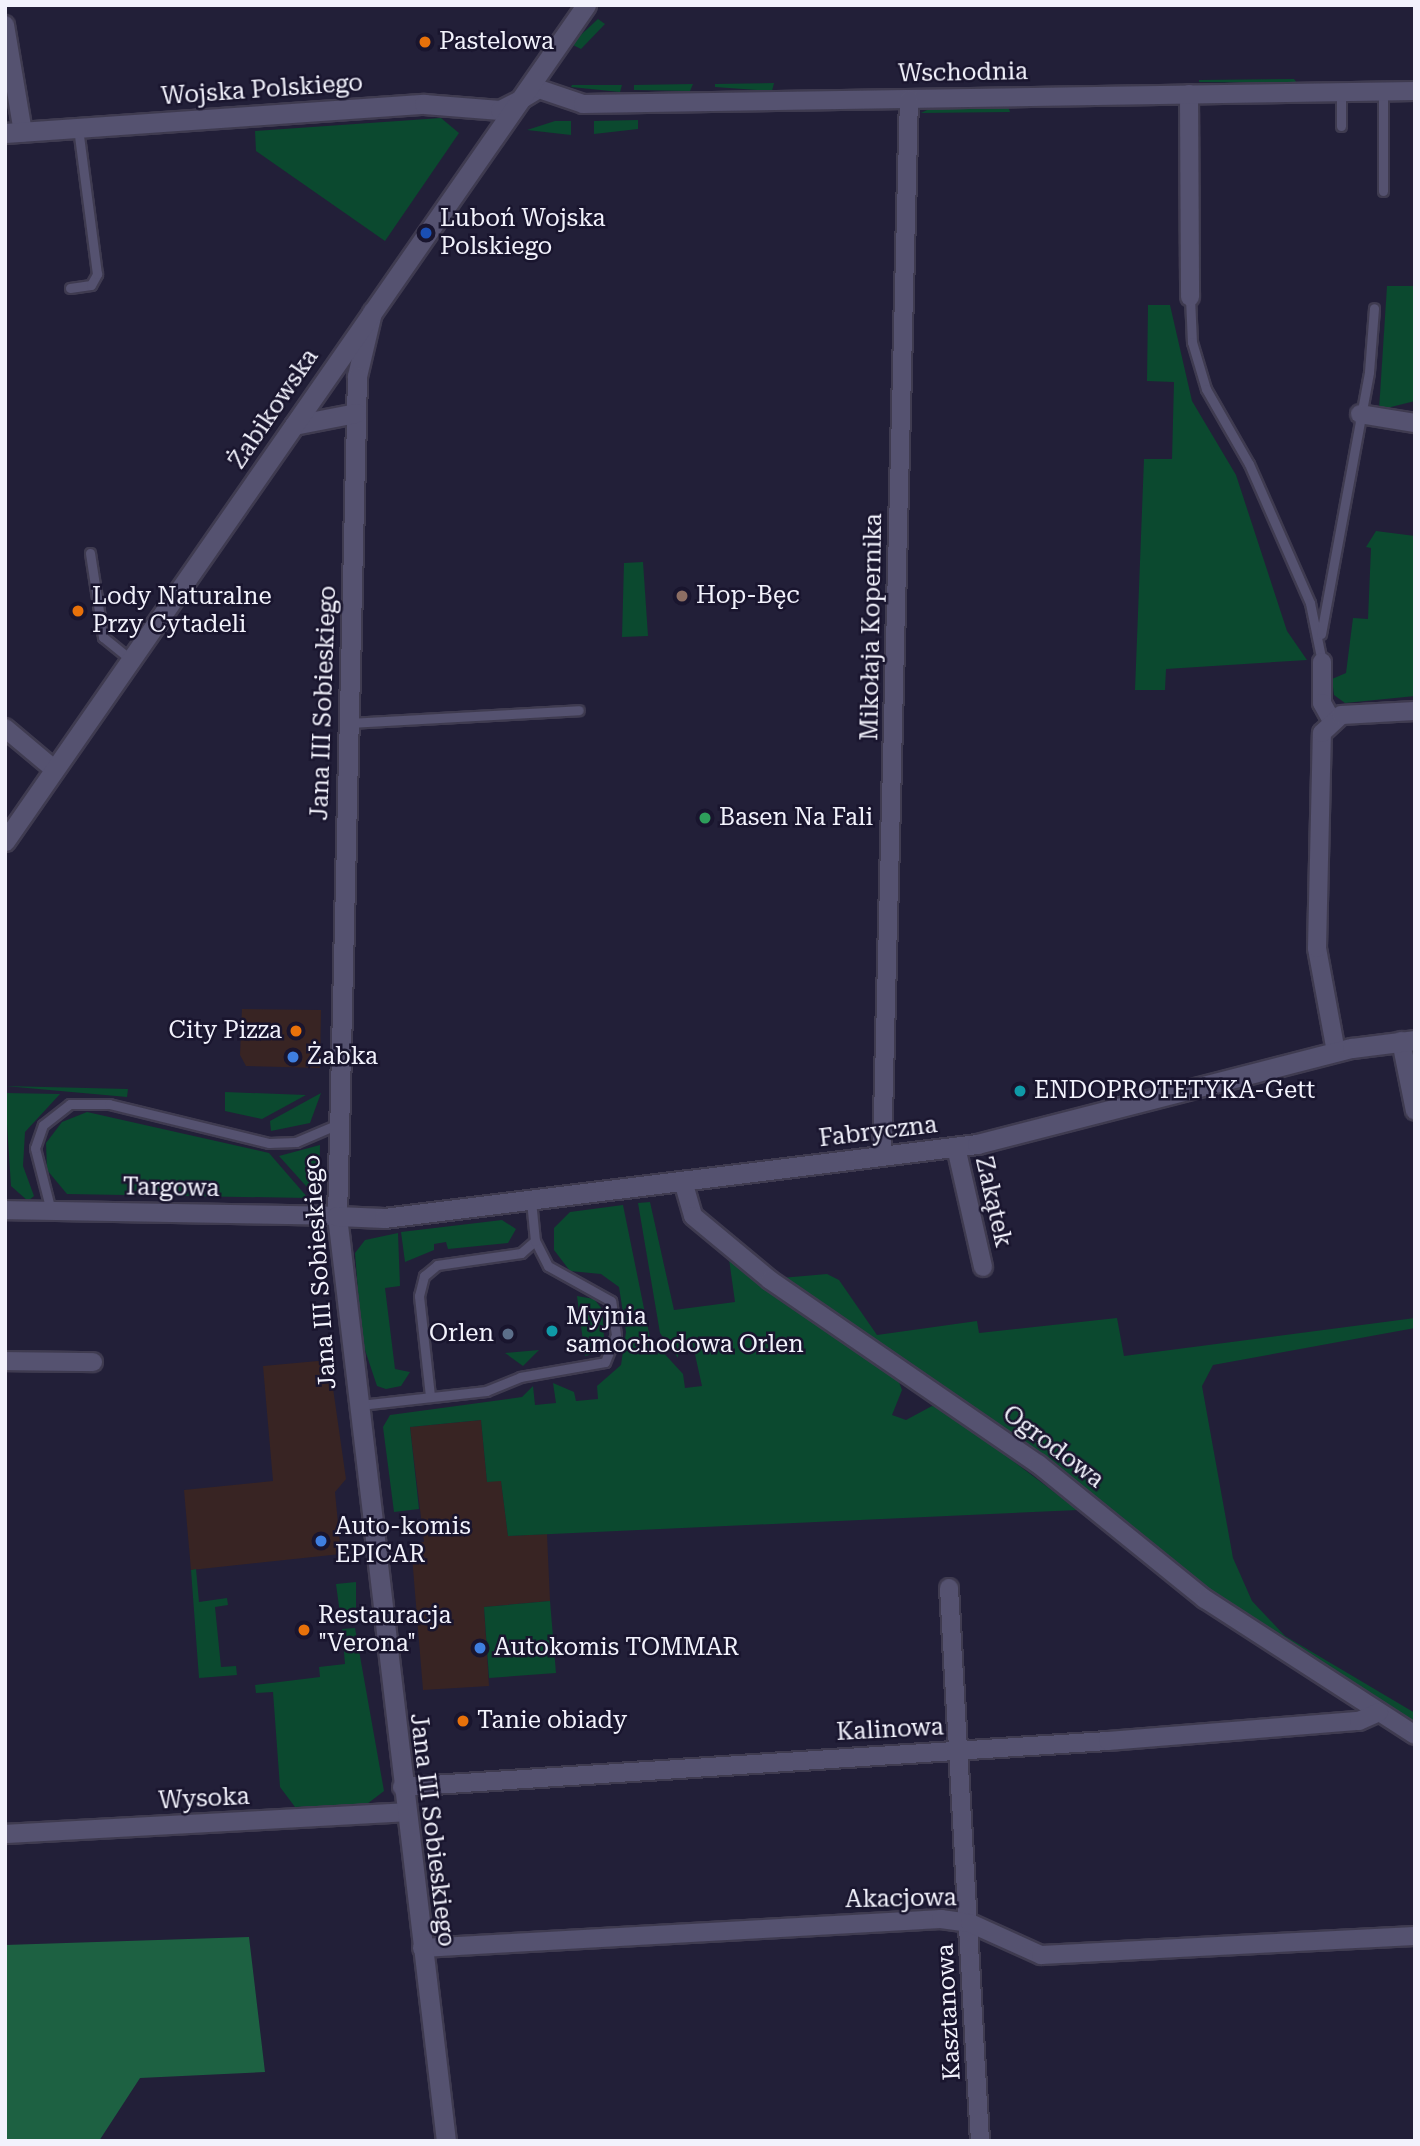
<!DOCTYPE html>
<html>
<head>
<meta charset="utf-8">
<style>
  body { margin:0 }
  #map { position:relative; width:1420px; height:2146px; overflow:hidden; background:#221f38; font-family:"Roboto Serif",serif }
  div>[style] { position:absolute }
  .commercial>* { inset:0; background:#382423 }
  .green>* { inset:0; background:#0b492f }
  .forest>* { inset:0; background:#1d6142 }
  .roads { filter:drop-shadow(2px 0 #3f3b50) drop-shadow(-2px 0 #3f3b50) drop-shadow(0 2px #3f3b50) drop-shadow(0 -2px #3f3b50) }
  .service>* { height:9px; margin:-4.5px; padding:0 4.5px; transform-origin:4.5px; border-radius:4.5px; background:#555270 }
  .minor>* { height:18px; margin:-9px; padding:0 9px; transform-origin:9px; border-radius:9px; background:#555270 }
  .tertiary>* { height:19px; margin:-9.5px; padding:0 9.5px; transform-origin:9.5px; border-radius:9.5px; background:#555270 }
  .dots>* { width:19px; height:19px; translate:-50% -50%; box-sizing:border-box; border:4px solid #19152e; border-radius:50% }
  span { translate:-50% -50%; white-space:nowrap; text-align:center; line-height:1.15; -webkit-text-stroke:5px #19152e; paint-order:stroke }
  .poi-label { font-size:24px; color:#f2f2fc }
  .left { translate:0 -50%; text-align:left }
  .right { translate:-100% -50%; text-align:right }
  .street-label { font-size:24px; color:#f2f2fc }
  .frame { position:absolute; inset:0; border:7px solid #f2f2fc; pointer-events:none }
</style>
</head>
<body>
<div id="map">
  <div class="commercial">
    <i style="clip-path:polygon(242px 1009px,321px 1010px,320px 1068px,246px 1066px,240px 1055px)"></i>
    <i style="clip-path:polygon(329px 1360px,346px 1479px,335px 1492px,341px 1554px,191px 1570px,184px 1490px,273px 1481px,263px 1366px)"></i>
    <i style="clip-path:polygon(481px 1420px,487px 1482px,501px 1480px,508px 1536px,547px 1534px,550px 1601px,484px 1607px,489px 1686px,423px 1690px,411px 1544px,424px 1542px,410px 1427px)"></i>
  </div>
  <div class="green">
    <i style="clip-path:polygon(598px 19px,605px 24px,581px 49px,571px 44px)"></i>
    <i style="clip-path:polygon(1294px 79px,1297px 83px,1199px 82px,1199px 80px)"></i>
    <i style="clip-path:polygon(774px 83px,772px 91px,715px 87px,715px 84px)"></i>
    <i style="clip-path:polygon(693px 84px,690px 91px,634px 90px,634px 85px)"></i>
    <i style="clip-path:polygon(622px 85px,620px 92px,571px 87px,572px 85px)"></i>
    <i style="clip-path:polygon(1008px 106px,1010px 112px,921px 113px,933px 107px)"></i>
    <i style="clip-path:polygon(441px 118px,459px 133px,385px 241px,256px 151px,255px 131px)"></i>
    <i style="clip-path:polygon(638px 120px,638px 129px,594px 134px,594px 121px)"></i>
    <i style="clip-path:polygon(555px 121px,571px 121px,571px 135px,527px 130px)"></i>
    <i style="clip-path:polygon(1387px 286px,1415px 286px,1415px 401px,1379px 410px)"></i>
    <i style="clip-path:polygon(1148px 305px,1170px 305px,1192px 401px,1236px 475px,1287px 631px,1307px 660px,1166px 669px,1165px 690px,1135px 690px,1144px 459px,1172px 459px,1174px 382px,1147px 381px)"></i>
    <i style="clip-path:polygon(1376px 531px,1415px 536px,1415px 696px,1345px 703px,1334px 695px,1332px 679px,1346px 673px,1353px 618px,1368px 619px,1371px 548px,1366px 547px)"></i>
    <i style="clip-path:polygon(643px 562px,648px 636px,622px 637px,624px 563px)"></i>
    <i style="clip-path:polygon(5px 1086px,128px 1089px,127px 1097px)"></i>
    <i style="clip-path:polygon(225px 1092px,306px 1095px,262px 1119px,225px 1111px)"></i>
    <i style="clip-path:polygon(5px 1093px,60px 1094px,25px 1132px,23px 1166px,34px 1196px,28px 1201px,11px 1186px)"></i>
    <i style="clip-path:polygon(321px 1093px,310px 1123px,271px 1131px,270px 1121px)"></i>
    <i style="clip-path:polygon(87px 1112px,269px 1153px,308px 1198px,67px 1194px,47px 1170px,46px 1143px,62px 1122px)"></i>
    <i style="clip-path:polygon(320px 1145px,319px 1193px,315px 1196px,279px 1156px)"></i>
    <i style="clip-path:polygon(650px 1202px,674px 1310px,735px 1302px,729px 1259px,897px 1377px,902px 1390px,892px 1415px,906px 1420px,932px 1406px,947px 1411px,1078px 1510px,508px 1536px,501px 1481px,487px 1482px,481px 1420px,410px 1427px,419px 1509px,394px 1512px,383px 1427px,390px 1415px,522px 1397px,533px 1386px,535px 1405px,556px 1403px,553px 1383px,574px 1392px,576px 1401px,598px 1399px,597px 1386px,621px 1365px,626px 1332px,619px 1287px,601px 1274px,570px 1271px,554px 1250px,554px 1228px,570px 1212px,623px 1205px,650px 1338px,683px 1374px,685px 1388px,702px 1386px,692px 1341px,679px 1343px,678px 1358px,660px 1333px,638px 1203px)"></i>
    <i style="clip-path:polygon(502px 1220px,516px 1229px,508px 1243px,448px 1249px,446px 1242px,434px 1244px,434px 1250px,405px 1262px,401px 1232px)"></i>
    <i style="clip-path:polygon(398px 1233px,400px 1286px,385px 1288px,395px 1369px,410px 1372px,401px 1386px,386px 1389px,377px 1386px,362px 1341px,355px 1253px,365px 1240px)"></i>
    <i style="clip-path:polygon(827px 1274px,839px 1280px,877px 1335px,977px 1321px,979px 1333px,1117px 1318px,1124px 1356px,1415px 1318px,1415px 1328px,1213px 1365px,1202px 1386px,1233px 1558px,1252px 1601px,1285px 1636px,1415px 1713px,1415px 1725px,1219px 1597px,1053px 1462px,781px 1278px)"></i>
    <i style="clip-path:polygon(577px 1296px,594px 1299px,602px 1309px,604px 1338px,593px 1354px,585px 1356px)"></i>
    <i style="clip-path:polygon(539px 1350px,523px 1366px,505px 1353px)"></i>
    <i style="clip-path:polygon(196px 1569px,199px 1602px,227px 1598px,228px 1605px,215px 1607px,221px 1667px,236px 1666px,237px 1675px,199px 1678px,191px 1570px)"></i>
    <i style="clip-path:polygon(356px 1582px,356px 1619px,341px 1621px,336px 1584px)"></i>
    <i style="clip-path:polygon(550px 1601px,556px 1673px,489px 1678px,484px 1607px)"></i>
    <i style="clip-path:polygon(355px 1628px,384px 1791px,367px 1804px,295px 1807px,280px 1787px,273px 1692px,256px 1693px,255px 1685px,320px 1677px,319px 1667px,345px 1664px,342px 1629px)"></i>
  </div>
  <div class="forest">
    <i style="clip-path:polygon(249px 1937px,265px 2072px,140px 2078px,99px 2141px,5px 2141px,5px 1945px)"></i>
  </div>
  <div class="roads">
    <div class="service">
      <i style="left:1341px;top:92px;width:34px;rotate:90deg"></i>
      <i style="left:1383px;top:191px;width:100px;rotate:-90deg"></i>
      <i style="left:70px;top:288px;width:21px;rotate:-8deg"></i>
      <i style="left:91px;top:285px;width:13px;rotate:-61deg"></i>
      <i style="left:97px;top:274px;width:147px;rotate:-97.4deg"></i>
      <i style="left:1190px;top:297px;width:45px;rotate:87.5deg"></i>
      <i style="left:1192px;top:342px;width:49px;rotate:73.4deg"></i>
      <i style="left:1206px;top:389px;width:86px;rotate:60.2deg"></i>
      <i style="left:1249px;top:464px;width:152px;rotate:66.3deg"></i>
      <i style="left:1310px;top:603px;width:60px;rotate:78.5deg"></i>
      <i style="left:90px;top:553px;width:85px;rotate:81.2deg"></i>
      <i style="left:103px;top:637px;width:36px;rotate:39deg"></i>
      <i style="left:1321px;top:634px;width:266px;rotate:-79.6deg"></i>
      <i style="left:1369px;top:372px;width:64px;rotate:-85.5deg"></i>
      <i style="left:349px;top:723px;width:230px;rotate:-3.2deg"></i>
      <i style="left:51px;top:1211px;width:65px;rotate:-104.3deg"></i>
      <i style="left:35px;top:1148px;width:24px;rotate:-71deg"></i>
      <i style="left:43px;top:1125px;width:34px;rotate:-38deg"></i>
      <i style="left:70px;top:1104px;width:39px"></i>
      <i style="left:109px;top:1104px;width:165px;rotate:13.7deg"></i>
      <i style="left:269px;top:1143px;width:27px;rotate:-2deg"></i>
      <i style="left:296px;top:1142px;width:43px;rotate:-23deg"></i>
      <i style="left:430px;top:1396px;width:101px;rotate:-96.3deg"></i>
      <i style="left:419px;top:1296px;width:21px;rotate:-76deg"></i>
      <i style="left:424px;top:1276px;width:17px;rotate:-40deg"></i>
      <i style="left:437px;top:1265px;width:85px;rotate:-8.1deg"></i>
      <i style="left:521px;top:1253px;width:18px;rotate:-41deg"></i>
      <i style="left:360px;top:1405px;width:127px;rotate:-6.3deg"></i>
      <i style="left:486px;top:1391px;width:37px;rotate:-22deg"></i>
      <i style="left:520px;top:1377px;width:86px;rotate:-10deg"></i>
      <i style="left:605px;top:1362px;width:29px;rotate:-68deg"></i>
      <i style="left:616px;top:1335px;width:34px;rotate:-98deg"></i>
      <i style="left:611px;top:1301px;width:72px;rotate:-150.9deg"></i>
      <i style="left:548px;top:1266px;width:28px;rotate:-117deg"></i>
      <i style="left:535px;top:1241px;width:41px;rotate:-95.6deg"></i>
    </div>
    <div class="minor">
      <i style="left:5px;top:25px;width:109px;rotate:80.5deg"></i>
      <i style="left:1189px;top:94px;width:203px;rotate:89.7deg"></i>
      <i style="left:519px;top:101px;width:23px;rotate:-31deg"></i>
      <i style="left:539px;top:89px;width:46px;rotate:18.8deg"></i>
      <i style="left:583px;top:104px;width:832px;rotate:-0.9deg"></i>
      <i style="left:1360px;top:414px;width:56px;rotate:9.3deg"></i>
      <i style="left:1322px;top:662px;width:41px;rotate:90deg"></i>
      <i style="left:1322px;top:703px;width:18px;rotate:61deg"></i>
      <i style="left:5px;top:728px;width:65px;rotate:40deg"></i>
      <i style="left:1401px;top:1041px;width:71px;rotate:78.7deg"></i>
      <i style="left:1336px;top:1052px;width:106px;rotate:-100.4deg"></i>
      <i style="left:1317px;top:948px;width:215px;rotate:-88.7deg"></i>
      <i style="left:1322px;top:733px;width:26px;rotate:-43deg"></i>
      <i style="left:1341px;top:715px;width:74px;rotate:-3.1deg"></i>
      <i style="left:956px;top:1147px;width:123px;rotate:77.3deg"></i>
      <i style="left:882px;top:1156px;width:1057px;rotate:-88.54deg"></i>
      <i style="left:683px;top:1181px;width:36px;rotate:74deg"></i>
      <i style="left:693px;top:1216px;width:100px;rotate:39.7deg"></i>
      <i style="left:770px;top:1280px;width:325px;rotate:34.5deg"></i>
      <i style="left:1038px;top:1464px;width:215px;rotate:39deg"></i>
      <i style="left:1205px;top:1599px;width:250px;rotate:32.9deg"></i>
      <i style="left:5px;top:1210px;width:332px;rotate:1deg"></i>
      <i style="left:5px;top:1361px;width:88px;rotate:0.7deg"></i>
      <i style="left:949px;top:1588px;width:554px;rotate:86.79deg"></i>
      <i style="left:402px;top:1787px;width:707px;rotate:-3.73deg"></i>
      <i style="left:1108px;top:1741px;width:252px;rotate:-4.6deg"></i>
      <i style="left:1359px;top:1721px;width:22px;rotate:-24deg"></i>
      <i style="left:5px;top:1834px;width:401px;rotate:-3.1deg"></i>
      <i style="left:422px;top:1948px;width:520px;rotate:-3.2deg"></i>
      <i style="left:941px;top:1919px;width:29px;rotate:8deg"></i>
      <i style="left:970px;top:1923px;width:78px;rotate:24.3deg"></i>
      <i style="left:1041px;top:1955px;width:374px;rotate:-2.9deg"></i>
    </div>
    <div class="tertiary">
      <i style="left:5px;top:133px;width:420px;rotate:-4deg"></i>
      <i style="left:424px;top:104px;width:76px;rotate:4.5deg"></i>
      <i style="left:500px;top:110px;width:20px;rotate:-27deg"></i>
      <i style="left:372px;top:312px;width:66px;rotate:103.2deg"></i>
      <i style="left:357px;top:376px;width:840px;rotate:91.36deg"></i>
      <i style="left:337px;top:1216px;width:931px;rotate:83.28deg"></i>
      <i style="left:294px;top:425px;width:63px;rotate:-11deg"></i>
      <i style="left:5px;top:841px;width:1018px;rotate:-55.2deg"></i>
      <i style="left:337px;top:1216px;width:47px;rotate:2.4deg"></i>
      <i style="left:384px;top:1218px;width:598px;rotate:-7.11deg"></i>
      <i style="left:977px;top:1144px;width:387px;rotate:-14.4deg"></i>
      <i style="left:1352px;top:1048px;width:64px;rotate:-7.2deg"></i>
    </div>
  </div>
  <div class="dots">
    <i style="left:425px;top:42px;background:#e8710a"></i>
    <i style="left:426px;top:233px;background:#1a4fb4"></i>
    <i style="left:682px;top:596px;background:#8d6e63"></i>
    <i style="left:78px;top:611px;background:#e8710a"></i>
    <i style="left:705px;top:818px;background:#2e9e5b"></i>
    <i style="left:296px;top:1031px;background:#e8710a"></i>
    <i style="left:293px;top:1057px;background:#3f7fe0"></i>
    <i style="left:1020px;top:1091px;background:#0f9aa8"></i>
    <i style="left:552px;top:1331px;background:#0f9aa8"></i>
    <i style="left:508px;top:1334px;background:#5c6f8a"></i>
    <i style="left:321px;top:1541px;background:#3f7fe0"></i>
    <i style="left:304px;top:1630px;background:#e8710a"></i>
    <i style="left:480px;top:1648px;background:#3f7fe0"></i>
    <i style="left:463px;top:1721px;background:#e8710a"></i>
  </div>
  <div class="poi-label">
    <span class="left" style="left:439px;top:42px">Pastelowa</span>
    <span class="left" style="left:440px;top:233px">Luboń Wojska<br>Polskiego</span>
    <span class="left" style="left:696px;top:596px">Hop-Bęc</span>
    <span class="left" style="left:92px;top:611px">Lody Naturalne<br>Przy Cytadeli</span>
    <span class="left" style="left:719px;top:818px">Basen Na Fali</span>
    <span class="right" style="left:282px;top:1031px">City Pizza</span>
    <span class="left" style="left:307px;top:1057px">Żabka</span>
    <span class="left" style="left:1034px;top:1091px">ENDOPROTETYKA-Gett</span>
    <span class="left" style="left:566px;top:1331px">Myjnia<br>samochodowa Orlen</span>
    <span class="right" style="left:494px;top:1334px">Orlen</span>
    <span class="left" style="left:335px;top:1541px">Auto-komis<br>EPICAR</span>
    <span class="left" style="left:318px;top:1630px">Restauracja<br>"Verona"</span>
    <span class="left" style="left:494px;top:1648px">Autokomis TOMMAR</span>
    <span class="left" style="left:477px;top:1721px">Tanie obiady</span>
  </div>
  <div class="street-label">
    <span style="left:963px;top:73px;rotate:-1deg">Wschodnia</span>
    <span style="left:262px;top:90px;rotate:-4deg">Wojska Polskiego</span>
    <span style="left:274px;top:409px;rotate:-56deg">Żabikowska</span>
    <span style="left:872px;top:627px;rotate:-89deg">Mikołaja Kopernika</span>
    <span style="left:324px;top:703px;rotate:-88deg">Jana III Sobieskiego</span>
    <span style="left:878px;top:1132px;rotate:-7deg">Fabryczna</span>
    <span style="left:171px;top:1188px;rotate:1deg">Targowa</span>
    <span style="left:993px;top:1202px;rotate:77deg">Zakątek</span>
    <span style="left:320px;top:1272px;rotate:-94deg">Jana III Sobieskiego</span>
    <span style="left:1053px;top:1447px;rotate:37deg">Ogrodowa</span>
    <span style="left:890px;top:1730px;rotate:-3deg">Kalinowa</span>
    <span style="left:204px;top:1799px;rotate:-3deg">Wysoka</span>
    <span style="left:432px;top:1830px;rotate:83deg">Jana III Sobieskiego</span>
    <span style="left:901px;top:1899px;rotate:-1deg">Akacjowa</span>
    <span style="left:949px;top:2012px;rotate:-93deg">Kasztanowa</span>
  </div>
  <div class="frame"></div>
</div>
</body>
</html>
